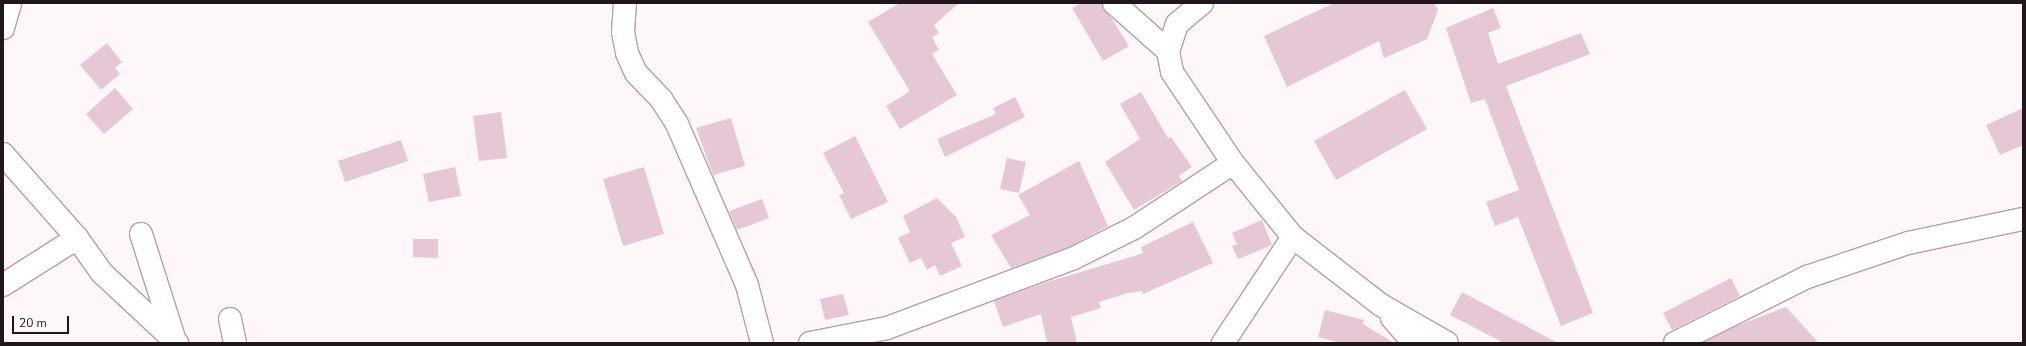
<!DOCTYPE html>
<html>
<head>
<meta charset="utf-8">
<style>
  body { margin:0 }
  #map { position:relative; width:2026px; height:346px; overflow:hidden; background:#fef7fa; font-family:"Nunito Sans",sans-serif }
  div>[style] { position:absolute }
  .building>* { inset:0; background:#e6c7d6 }
  .roads { filter:drop-shadow(1px 0 #ba9cab) drop-shadow(-1px 0 #ba9cab) drop-shadow(0 1px #ba9cab) drop-shadow(0 -1px #ba9cab) }
  .minor>* { height:22px; margin:-11px; padding:0 11px; transform-origin:11px; border-radius:11px; background:#fff }
  span { translate:-50% -50%; white-space:nowrap; text-align:center; line-height:1.15; -webkit-text-stroke:3px #fef7fa; paint-order:stroke }
  .frame { position:absolute; inset:0; border:4px solid #21161c; pointer-events:none }
  .scale { position:absolute; left:12px; top:316px; width:57px; height:18px; box-sizing:border-box; border:2px solid #21161c; border-top:0; padding-left:5px; font-size:12px; line-height:14px; white-space:nowrap; color:#21161c; -webkit-text-stroke:3px #fef7fa; paint-order:stroke }
</style>
</head>
<body>
<div id="map">
  <div class="building">
    <i style="clip-path:polygon(900px 3px,959px 3px,934px 25px,939px 33px,932px 37px,939px 50px,932px 54px,957px 95px,900px 129px,886px 106px,909px 92px,908px 88px,868px 22px)"></i>
    <i style="clip-path:polygon(1081px 3px,1102px 3px,1129px 46px,1103px 61px,1072px 8px)"></i>
    <i style="clip-path:polygon(1334px 3px,1434px 3px,1438px 10px,1427px 39px,1384px 58px,1379px 41px,1287px 87px,1264px 36px)"></i>
    <i style="clip-path:polygon(1493px 8px,1501px 28px,1488px 33px,1498px 64px,1581px 33px,1590px 54px,1506px 86px,1593px 313px,1561px 326px,1518px 217px,1495px 226px,1486px 202px,1519px 190px,1485px 99px,1471px 103px,1446px 28px)"></i>
    <i style="clip-path:polygon(107px 43px,122px 62px,115px 68px,120px 74px,101px 90px,80px 65px)"></i>
    <i style="clip-path:polygon(115px 88px,133px 109px,104px 134px,86px 114px)"></i>
    <i style="clip-path:polygon(1405px 90px,1427px 129px,1336px 180px,1314px 141px)"></i>
    <i style="clip-path:polygon(1141px 92px,1168px 138px,1171px 137px,1192px 167px,1179px 176px,1182px 181px,1134px 210px,1105px 162px,1140px 139px,1120px 104px)"></i>
    <i style="clip-path:polygon(1015px 97px,1025px 117px,945px 157px,937px 139px,996px 114px,993px 108px)"></i>
    <i style="clip-path:polygon(2023px 108px,2023px 145px,2000px 155px,1986px 125px)"></i>
    <i style="clip-path:polygon(501px 112px,507px 158px,479px 161px,473px 116px)"></i>
    <i style="clip-path:polygon(731px 118px,745px 166px,713px 175px,696px 128px)"></i>
    <i style="clip-path:polygon(855px 136px,888px 202px,851px 219px,839px 195px,844px 193px,823px 153px)"></i>
    <i style="clip-path:polygon(401px 140px,408px 161px,345px 182px,338px 161px)"></i>
    <i style="clip-path:polygon(1007px 158px,1026px 162px,1019px 193px,1000px 189px)"></i>
    <i style="clip-path:polygon(1079px 161px,1108px 226px,1067px 248px,1011px 268px,991px 235px,1030px 215px,1018px 195px)"></i>
    <i style="clip-path:polygon(455px 167px,461px 196px,429px 202px,423px 174px)"></i>
    <i style="clip-path:polygon(644px 167px,664px 234px,623px 246px,603px 179px)"></i>
    <i style="clip-path:polygon(937px 198px,956px 217px,965px 237px,951px 243px,962px 266px,940px 276px,935px 265px,927px 270px,921px 258px,910px 263px,898px 238px,910px 232px,903px 216px)"></i>
    <i style="clip-path:polygon(762px 199px,769px 218px,737px 230px,729px 211px)"></i>
    <i style="clip-path:polygon(1262px 220px,1272px 245px,1238px 259px,1232px 246px,1237px 244px,1232px 233px)"></i>
    <i style="clip-path:polygon(1193px 222px,1213px 263px,1143px 294px,1142px 291px,1128px 293px,1099px 302px,1101px 308px,1071px 317px,1077px 343px,1047px 343px,1041px 314px,1003px 327px,994px 301px,1044px 283px,1131px 257px,1143px 253px,1141px 247px)"></i>
    <i style="clip-path:polygon(413px 239px,438px 239px,438px 258px,413px 257px)"></i>
    <i style="clip-path:polygon(1731px 278px,1740px 296px,1672px 330px,1663px 313px)"></i>
    <i style="clip-path:polygon(1462px 292px,1558px 343px,1504px 343px,1450px 315px)"></i>
    <i style="clip-path:polygon(843px 294px,849px 315px,825px 320px,820px 299px)"></i>
    <i style="clip-path:polygon(1786px 307px,1819px 343px,1703px 343px,1736px 326px)"></i>
    <i style="clip-path:polygon(1325px 310px,1364px 320px,1363px 324px,1394px 343px,1341px 343px,1318px 337px)"></i>
  </div>
  <div class="roads">
    <div class="minor">
      <i style="left:625px;top:3px;width:29px;rotate:94deg"></i>
      <i style="left:623px;top:32px;width:21px;rotate:79deg"></i>
      <i style="left:627px;top:53px;width:22px;rotate:66deg"></i>
      <i style="left:636px;top:73px;width:36px;rotate:46deg"></i>
      <i style="left:661px;top:99px;width:30px;rotate:57deg"></i>
      <i style="left:677px;top:124px;width:176px;rotate:66.5deg"></i>
      <i style="left:747px;top:285px;width:60px;rotate:75.5deg"></i>
      <i style="left:1114px;top:3px;width:72px;rotate:41.6deg"></i>
      <i style="left:1202px;top:3px;width:33px;rotate:140deg"></i>
      <i style="left:1177px;top:24px;width:28px;rotate:108deg"></i>
      <i style="left:1168px;top:51px;width:21px;rotate:79deg"></i>
      <i style="left:1172px;top:72px;width:110px;rotate:56.2deg"></i>
      <i style="left:1233px;top:163px;width:95px;rotate:51deg"></i>
      <i style="left:1293px;top:237px;width:111px;rotate:37.7deg"></i>
      <i style="left:1381px;top:305px;width:76px;rotate:29.9deg"></i>
      <i style="left:3px;top:28px;width:26px;rotate:-74deg"></i>
      <i style="left:3px;top:154px;width:112px;rotate:48.6deg"></i>
      <i style="left:77px;top:238px;width:43px;rotate:54.5deg"></i>
      <i style="left:102px;top:273px;width:103px;rotate:43deg"></i>
      <i style="left:141px;top:234px;width:109px;rotate:72.4deg"></i>
      <i style="left:3px;top:285px;width:88px;rotate:-32.4deg"></i>
      <i style="left:1392px;top:318px;width:33px;rotate:49deg"></i>
      <i style="left:230px;top:319px;width:25px;rotate:78deg"></i>
      <i style="left:810px;top:343px;width:78px;rotate:-11deg"></i>
      <i style="left:887px;top:328px;width:197px;rotate:-20.5deg"></i>
      <i style="left:1072px;top:259px;width:69px;rotate:-26.6deg"></i>
      <i style="left:1134px;top:228px;width:118px;rotate:-33.3deg"></i>
      <i style="left:1223px;top:343px;width:127px;rotate:-56.6deg"></i>
      <i style="left:1675px;top:343px;width:148px;rotate:-26.6deg"></i>
      <i style="left:1807px;top:277px;width:107px;rotate:-18.6deg"></i>
      <i style="left:1908px;top:243px;width:117px;rotate:-11.8deg"></i>
    </div>
  </div>
  <div class="frame"></div>
  <div class="scale">20 m</div>
</div>
</body>
</html>
